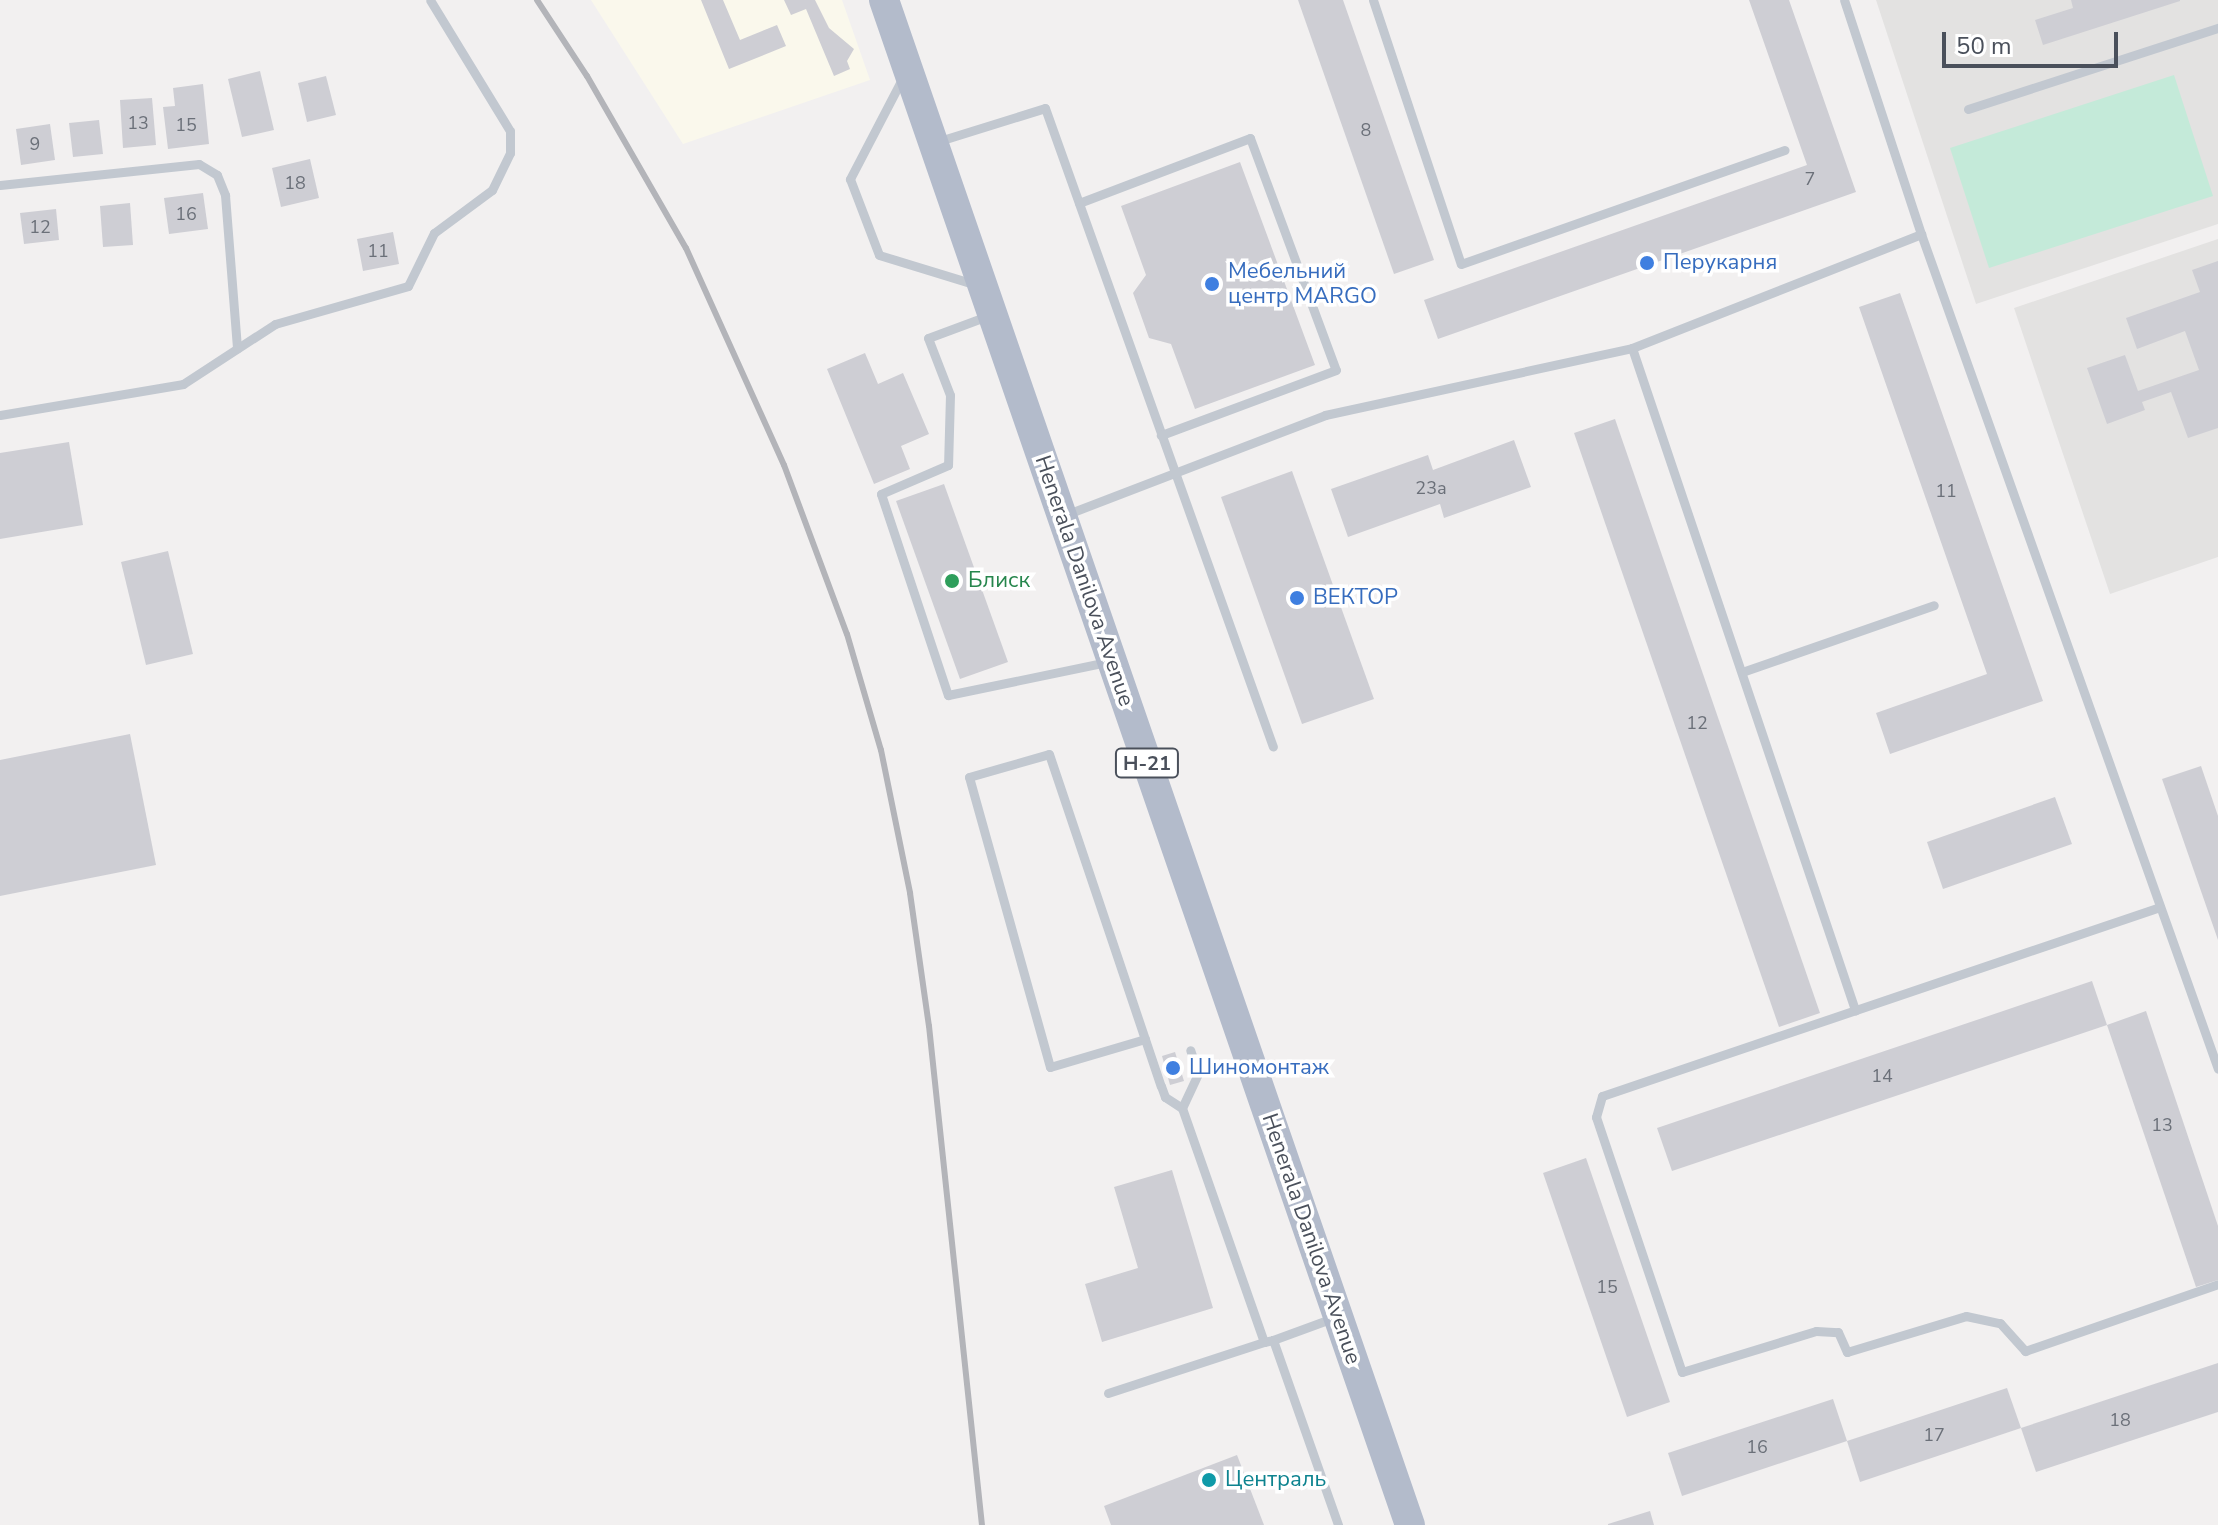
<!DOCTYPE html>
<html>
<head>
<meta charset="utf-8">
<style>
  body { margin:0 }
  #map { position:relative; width:2218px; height:1525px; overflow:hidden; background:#f2f0f0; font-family:"Nunito Sans",sans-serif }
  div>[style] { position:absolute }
  .commercial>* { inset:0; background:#faf8ec }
  .education>* { inset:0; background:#e3e2e1 }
  .green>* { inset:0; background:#c4ead9 }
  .building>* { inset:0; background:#ceced4 }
  .service>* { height:9px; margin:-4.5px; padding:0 4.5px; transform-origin:4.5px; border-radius:4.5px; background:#c2c8d0 }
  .primary>* { height:30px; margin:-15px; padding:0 15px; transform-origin:15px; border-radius:15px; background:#b3bbcb }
  .rail>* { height:6px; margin:-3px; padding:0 3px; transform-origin:3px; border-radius:3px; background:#b3b4b9 }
  .dots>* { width:22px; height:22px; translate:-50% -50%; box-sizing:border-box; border:4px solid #fff; border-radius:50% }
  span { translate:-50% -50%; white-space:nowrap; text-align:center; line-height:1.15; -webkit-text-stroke:7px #fff; paint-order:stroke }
  .number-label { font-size:18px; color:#6b7079 }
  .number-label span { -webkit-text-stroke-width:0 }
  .shield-label span { padding:2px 6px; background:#fff; border:2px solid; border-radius:6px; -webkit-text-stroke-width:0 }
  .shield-label { font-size:20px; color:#4a505b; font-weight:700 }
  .shop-label { font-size:22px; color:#366cbe }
  .left { translate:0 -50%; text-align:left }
  .leisure-label { font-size:22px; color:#27864d }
  .street-label { font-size:22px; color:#4a505b }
  .culture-label { font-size:22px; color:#0d838f }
  .scale { position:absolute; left:1942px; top:32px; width:176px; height:36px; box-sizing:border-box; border:4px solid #4a505b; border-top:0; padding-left:10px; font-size:24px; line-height:28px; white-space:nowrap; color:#4a505b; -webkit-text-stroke:6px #fff; paint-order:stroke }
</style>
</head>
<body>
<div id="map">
  <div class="commercial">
    <i style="clip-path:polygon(591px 0,842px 0,870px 80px,683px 144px)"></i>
  </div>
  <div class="education">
    <i style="clip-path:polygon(1876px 0,2218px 0,2218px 224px,1976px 304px)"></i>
    <i style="clip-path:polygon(2218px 239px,2218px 557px,2110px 594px,2014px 308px)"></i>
  </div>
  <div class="green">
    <i style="clip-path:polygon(2174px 75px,2213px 196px,1989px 268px,1950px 148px)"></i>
  </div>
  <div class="building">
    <i style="clip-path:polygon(701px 0,723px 0,740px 40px,777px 25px,786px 46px,729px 69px)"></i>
    <i style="clip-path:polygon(784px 0,815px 0,829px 28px,854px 49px,847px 61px,850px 69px,834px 76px,806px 9px,791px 15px)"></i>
    <i style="clip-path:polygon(1298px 0,1343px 0,1434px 260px,1394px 274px)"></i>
    <i style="clip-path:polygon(1749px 0,1789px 0,1856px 192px,1438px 339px,1424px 300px,1807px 165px)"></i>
    <i style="clip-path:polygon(2071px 0,2180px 0,2180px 1px,2043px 45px,2035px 20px,2073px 8px)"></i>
    <i style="clip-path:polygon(260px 71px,274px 130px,242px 137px,228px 79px)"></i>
    <i style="clip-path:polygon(326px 76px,336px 115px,307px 122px,298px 83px)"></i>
    <i style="clip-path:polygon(203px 84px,209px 144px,168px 149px,163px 107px,175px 106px,173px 88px)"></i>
    <i style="clip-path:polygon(152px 98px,156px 145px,123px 148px,120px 100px)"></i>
    <i style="clip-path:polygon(99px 120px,103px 154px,73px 157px,69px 123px)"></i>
    <i style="clip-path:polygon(50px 124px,55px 160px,21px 165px,16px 129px)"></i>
    <i style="clip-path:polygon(310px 159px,319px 198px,281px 207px,272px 168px)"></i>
    <i style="clip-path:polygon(1240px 162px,1315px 365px,1195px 409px,1171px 344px,1149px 338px,1133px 293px,1146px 275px,1121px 206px)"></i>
    <i style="clip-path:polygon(203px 193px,208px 229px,169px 234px,164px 198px)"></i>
    <i style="clip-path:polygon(130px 203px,133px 245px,103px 247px,100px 206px)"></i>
    <i style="clip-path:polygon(56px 209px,59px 240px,24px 244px,20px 213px)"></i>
    <i style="clip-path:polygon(393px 232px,399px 264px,363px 271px,357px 239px)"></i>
    <i style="clip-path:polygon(2218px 261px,2218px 428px,2188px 438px,2171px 392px,2142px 402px,2145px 410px,2107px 424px,2087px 368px,2125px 355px,2138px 391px,2199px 370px,2185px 331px,2137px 349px,2126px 318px,2200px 292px,2192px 270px)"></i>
    <i style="clip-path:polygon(1900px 293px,2043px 701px,1890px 754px,1876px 713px,1987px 674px,1859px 307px)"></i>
    <i style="clip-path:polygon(865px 353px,878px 384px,903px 373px,929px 434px,901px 446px,910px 469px,874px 484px,827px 369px)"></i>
    <i style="clip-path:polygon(1615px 419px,1820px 1013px,1779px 1027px,1574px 433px)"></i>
    <i style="clip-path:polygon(1514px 440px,1531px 487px,1444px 518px,1440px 504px,1348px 537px,1331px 489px,1428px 455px,1433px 470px)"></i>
    <i style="clip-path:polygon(69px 442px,83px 525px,0 539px,0 453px)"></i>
    <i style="clip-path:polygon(1292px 471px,1374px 699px,1302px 724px,1221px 497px)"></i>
    <i style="clip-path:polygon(944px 484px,1008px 662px,960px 679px,896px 501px)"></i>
    <i style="clip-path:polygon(168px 551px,193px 654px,146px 665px,121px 562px)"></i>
    <i style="clip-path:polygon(130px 734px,156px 865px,0 896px,0 760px)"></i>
    <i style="clip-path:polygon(2201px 766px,2218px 816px,2218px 940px,2162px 779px)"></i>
    <i style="clip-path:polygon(2055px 797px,2072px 844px,1943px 889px,1927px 842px)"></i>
    <i style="clip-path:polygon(2092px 981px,2107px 1025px,1672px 1171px,1657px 1128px)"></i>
    <i style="clip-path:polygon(2146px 1011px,2218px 1226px,2218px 1280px,2196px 1287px,2107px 1025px)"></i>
    <i style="clip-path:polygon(1175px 1052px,1184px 1081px,1170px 1085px,1162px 1056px)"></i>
    <i style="clip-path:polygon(1586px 1158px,1670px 1402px,1627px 1417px,1543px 1173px)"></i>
    <i style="clip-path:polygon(1172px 1170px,1213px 1308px,1102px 1342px,1085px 1284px,1138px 1268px,1114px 1187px)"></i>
    <i style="clip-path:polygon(2218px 1363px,2218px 1412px,2036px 1472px,2021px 1428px)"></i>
    <i style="clip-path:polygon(2007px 1388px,2021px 1428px,1860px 1482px,1847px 1441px)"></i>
    <i style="clip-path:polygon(1833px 1399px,1847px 1441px,1682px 1496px,1668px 1453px)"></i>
    <i style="clip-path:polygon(1237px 1455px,1264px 1525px,1111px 1525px,1104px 1506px)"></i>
    <i style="clip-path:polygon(1650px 1511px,1654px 1525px,1608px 1525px,1608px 1524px)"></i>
  </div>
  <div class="service">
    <i style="left:1373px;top:0;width:278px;rotate:71.6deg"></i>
    <i style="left:1461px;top:264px;width:343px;rotate:-19.4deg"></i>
    <i style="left:902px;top:79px;width:113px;rotate:117.5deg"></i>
    <i style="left:850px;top:179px;width:81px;rotate:69.1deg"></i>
    <i style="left:879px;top:255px;width:102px;rotate:17deg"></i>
    <i style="left:1968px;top:109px;width:263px;rotate:-18deg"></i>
    <i style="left:936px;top:142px;width:114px;rotate:-17.3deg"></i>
    <i style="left:1045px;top:108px;width:678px;rotate:70.36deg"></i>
    <i style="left:0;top:185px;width:200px;rotate:-6deg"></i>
    <i style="left:199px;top:164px;width:21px;rotate:31deg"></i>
    <i style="left:217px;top:175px;width:22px;rotate:68deg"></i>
    <i style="left:225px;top:195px;width:154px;rotate:85.5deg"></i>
    <i style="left:1079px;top:203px;width:183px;rotate:-20.8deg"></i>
    <i style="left:1250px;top:138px;width:247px;rotate:69.7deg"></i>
    <i style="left:1336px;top:370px;width:187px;rotate:159.6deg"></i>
    <i style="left:1921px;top:234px;width:886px;rotate:70.42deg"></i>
    <i style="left:990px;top:315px;width:66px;rotate:159.6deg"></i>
    <i style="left:928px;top:338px;width:61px;rotate:68.9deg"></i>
    <i style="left:950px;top:395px;width:70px;rotate:91.6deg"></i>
    <i style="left:948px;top:465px;width:73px;rotate:156.6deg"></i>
    <i style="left:881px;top:494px;width:212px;rotate:71.6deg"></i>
    <i style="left:948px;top:695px;width:163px;rotate:-11.7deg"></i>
    <i style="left:1632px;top:348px;width:699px;rotate:71.38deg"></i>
    <i style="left:0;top:415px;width:186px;rotate:-9.6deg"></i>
    <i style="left:183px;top:384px;width:110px;rotate:-33.1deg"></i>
    <i style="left:275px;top:324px;width:138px;rotate:-15.9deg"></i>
    <i style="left:408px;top:286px;width:59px;rotate:-63.9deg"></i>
    <i style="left:434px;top:233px;width:72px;rotate:-36.6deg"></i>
    <i style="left:492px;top:190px;width:41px;rotate:-64.1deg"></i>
    <i style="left:510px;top:153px;width:22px;rotate:-90deg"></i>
    <i style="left:510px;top:131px;width:153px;rotate:-121.4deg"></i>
    <i style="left:1065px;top:515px;width:279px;rotate:-21deg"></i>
    <i style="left:1325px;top:415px;width:314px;rotate:-12.3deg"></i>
    <i style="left:1632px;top:348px;width:311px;rotate:-21.5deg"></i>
    <i style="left:1921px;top:234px;width:246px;rotate:-108.2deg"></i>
    <i style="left:1742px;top:672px;width:203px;rotate:-19.2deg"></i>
    <i style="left:2160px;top:907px;width:589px;rotate:161.29deg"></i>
    <i style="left:1602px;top:1096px;width:22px;rotate:106deg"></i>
    <i style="left:1596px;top:1117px;width:269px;rotate:71.4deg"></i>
    <i style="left:1682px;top:1372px;width:140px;rotate:-17deg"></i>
    <i style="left:1816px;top:1331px;width:22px;rotate:3deg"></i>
    <i style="left:1838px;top:1332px;width:22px;rotate:66deg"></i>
    <i style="left:1847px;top:1352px;width:124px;rotate:-16.8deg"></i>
    <i style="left:1966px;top:1316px;width:35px;rotate:12deg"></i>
    <i style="left:2000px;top:1323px;width:38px;rotate:48deg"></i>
    <i style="left:2025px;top:1351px;width:204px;rotate:-19.1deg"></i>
    <i style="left:1145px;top:1039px;width:99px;rotate:163.6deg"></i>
    <i style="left:1050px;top:1067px;width:301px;rotate:-105.6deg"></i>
    <i style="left:969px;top:777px;width:83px;rotate:-16deg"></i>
    <i style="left:1049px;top:754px;width:350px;rotate:71.4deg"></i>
    <i style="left:1161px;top:1086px;width:12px;rotate:70deg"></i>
    <i style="left:1165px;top:1097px;width:20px;rotate:33deg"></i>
    <i style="left:1182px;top:1108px;width:248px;rotate:70.7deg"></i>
    <i style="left:1264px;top:1342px;width:9px;rotate:-13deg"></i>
    <i style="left:1182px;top:1108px;width:38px;rotate:-65deg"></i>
    <i style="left:1198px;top:1074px;width:25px;rotate:-108deg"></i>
    <i style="left:1333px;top:1318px;width:64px;rotate:159.9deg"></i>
    <i style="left:1273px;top:1340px;width:196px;rotate:70.6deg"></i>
    <i style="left:1108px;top:1393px;width:164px;rotate:-18.1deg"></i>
  </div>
  <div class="primary">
    <i style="left:884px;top:0;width:1613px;rotate:70.97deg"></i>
  </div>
  <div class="rail">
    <i style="left:537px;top:0;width:91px;rotate:56.7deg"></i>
    <i style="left:587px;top:76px;width:198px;rotate:60.1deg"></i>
    <i style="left:686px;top:248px;width:238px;rotate:65.7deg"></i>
    <i style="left:784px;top:465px;width:180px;rotate:69.6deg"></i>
    <i style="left:847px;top:634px;width:121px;rotate:73.7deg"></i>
    <i style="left:881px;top:750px;width:146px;rotate:78.5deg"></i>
    <i style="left:910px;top:893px;width:134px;rotate:81.9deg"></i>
    <i style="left:929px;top:1026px;width:502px;rotate:83.94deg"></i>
  </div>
  <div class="dots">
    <i style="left:1647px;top:263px;background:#3f7fe0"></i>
    <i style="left:1212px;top:284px;background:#3f7fe0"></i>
    <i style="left:952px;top:581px;background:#2e9e5b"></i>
    <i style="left:1297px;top:598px;background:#3f7fe0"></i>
    <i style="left:1173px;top:1068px;background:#3f7fe0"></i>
    <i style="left:1209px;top:1480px;background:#0f9aa8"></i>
  </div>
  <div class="number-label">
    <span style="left:138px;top:123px">13</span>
    <span style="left:186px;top:125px">15</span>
    <span style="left:1366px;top:130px">8</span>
    <span style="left:35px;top:144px">9</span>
    <span style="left:1810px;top:179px">7</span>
    <span style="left:295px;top:183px">18</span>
    <span style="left:186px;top:214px">16</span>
    <span style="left:40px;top:227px">12</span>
    <span style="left:378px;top:251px">11</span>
    <span style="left:1431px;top:488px">23а</span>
    <span style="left:1946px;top:491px">11</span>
    <span style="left:1697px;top:723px">12</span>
    <span style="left:1882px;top:1076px">14</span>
    <span style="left:2162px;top:1125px">13</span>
    <span style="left:1607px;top:1287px">15</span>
    <span style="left:2120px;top:1420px">18</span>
    <span style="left:1934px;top:1435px">17</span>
    <span style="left:1757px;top:1447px">16</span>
  </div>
  <div class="shield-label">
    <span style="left:1147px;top:763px">Н-21</span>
  </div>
  <div class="shop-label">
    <span class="left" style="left:1663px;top:263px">Перукарня</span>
    <span class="left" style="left:1228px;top:284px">Мебельний<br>центр MARGO</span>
    <span class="left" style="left:1313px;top:598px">ВЕКТОР</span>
    <span class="left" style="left:1189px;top:1068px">Шиномонтаж</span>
  </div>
  <div class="leisure-label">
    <span class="left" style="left:968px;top:581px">Блиск</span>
  </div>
  <div class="street-label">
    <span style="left:1084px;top:581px;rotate:71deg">Henerala Danilova Avenue</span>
    <span style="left:1311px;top:1239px;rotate:71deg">Henerala Danilova Avenue</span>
  </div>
  <div class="culture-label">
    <span class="left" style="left:1225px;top:1480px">Централь</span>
  </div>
  <div class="scale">50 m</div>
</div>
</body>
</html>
